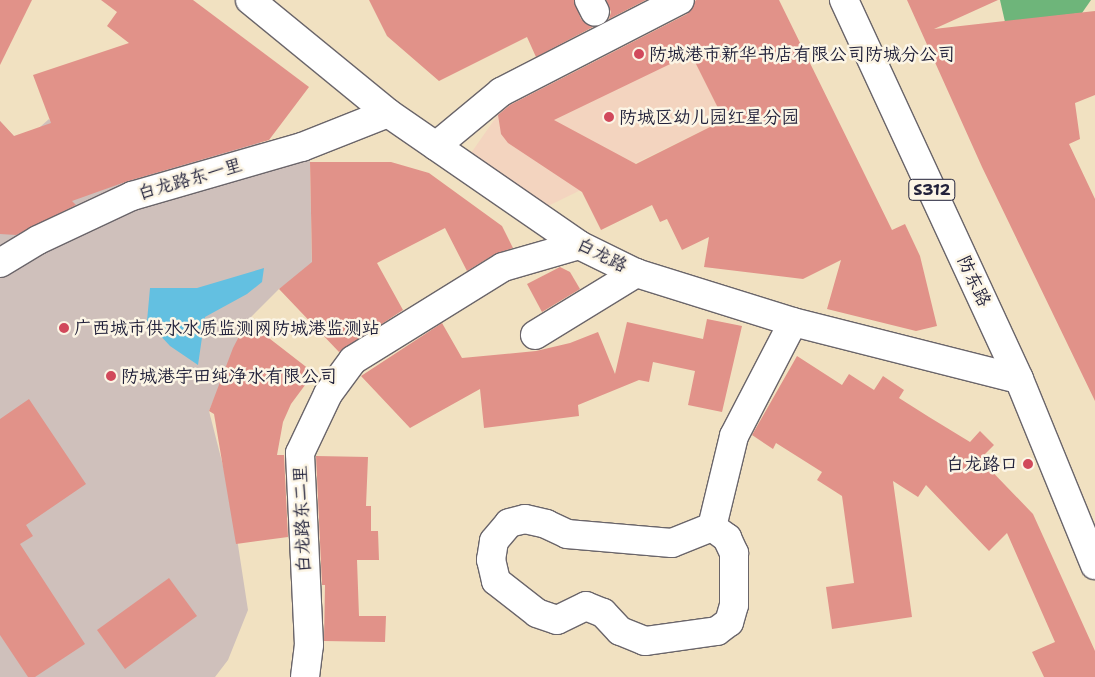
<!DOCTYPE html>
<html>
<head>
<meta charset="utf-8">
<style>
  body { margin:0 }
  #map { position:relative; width:1095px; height:677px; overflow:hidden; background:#f1e1c1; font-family:"Shantell Sans","LXGW WenKai TC",sans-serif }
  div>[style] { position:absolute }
  .built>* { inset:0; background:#f3d4bf }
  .industrial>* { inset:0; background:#cfc0bb }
  .forest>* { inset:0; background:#6eb57a }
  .water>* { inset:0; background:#63c0e1 }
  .building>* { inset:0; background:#e19289 }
  .roads { filter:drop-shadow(1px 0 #6a656a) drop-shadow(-1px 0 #6a656a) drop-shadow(0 1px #6a656a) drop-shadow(0 -1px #6a656a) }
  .minor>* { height:28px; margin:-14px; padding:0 14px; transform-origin:14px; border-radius:14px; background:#fff }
  .major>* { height:28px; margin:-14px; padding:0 14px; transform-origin:14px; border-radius:14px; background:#fff }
  .dots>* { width:14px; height:14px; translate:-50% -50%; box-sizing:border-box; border:2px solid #fcf5e5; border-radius:50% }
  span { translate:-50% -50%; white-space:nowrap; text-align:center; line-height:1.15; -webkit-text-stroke:5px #fcf5e5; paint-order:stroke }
  .shield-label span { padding:1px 4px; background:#fcf5e5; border:1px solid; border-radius:4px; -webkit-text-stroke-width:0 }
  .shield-label { font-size:16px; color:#22223b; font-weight:700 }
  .poi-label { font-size:18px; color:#22223b }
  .left { translate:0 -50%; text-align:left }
  .right { translate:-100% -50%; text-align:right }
  .street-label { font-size:18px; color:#22223b }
</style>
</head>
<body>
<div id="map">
  <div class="built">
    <i style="clip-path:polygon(677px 24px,724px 120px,546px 207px,471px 153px,504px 106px)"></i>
  </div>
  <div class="industrial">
    <i style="clip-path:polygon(166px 71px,265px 146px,295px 133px,310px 162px,312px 266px,279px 289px,247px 321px,209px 411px,230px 493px,248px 610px,228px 660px,215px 677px,0 677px,0 121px,21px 144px,49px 119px,52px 123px)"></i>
  </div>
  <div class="forest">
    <i style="clip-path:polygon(1000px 0,1091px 0,1082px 13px,1005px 22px)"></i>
  </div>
  <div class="water">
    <i style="clip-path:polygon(264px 268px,262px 282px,247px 294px,205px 317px,198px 365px,170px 346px,147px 321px,150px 288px,197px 288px)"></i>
  </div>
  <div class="building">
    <i style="clip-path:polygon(0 0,32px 0,0 65px)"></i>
    <i style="clip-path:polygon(101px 0,193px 0,309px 87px,269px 140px,128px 181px,72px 201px,76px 205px,16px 235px,0 234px,0 121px,14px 136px,51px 123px,33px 75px,129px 43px,107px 26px,117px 12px)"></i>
    <i style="clip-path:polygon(369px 0,574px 0,581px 19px,593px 27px,536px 57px,527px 37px,439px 81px,387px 36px)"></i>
    <i style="clip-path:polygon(606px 0,646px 0,609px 19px,611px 12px)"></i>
    <i style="clip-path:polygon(evenodd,696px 0,779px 0,892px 230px,905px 224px,920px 256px,937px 326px,916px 331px,827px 309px,841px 260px,803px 279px,704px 267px,709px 237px,682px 250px,667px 219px,660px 222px,652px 205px,601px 230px,582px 192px,508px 143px,501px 134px,498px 115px,510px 105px,687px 14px,696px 0,691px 54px,724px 120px,636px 164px,554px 120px,691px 54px)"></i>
    <i style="clip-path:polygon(907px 0,998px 0,934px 29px,1095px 11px,1095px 95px,1075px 103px,1080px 139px,1069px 144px,1095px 199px,1095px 401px,982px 167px)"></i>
    <i style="clip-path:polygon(310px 162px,391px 162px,429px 173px,502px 226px,513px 248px,495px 254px,467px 271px,445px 228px,377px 263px,403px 310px,339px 352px,279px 289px,312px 262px)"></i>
    <i style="clip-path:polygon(560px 267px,570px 272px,580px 289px,542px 312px,527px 284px)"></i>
    <i style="clip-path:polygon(707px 319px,742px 326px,722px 412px,688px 405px,695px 371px,653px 362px,649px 382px,639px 380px,578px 405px,579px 416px,484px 428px,480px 389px,410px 428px,361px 376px,442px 323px,462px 358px,536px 351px,570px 343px,598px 332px,615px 374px,627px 322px,703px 339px)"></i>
    <i style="clip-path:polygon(247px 321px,314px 373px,291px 404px,283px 422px,277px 455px,284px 455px,288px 537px,236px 544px,214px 414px,209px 411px,233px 348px)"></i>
    <i style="clip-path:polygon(797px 356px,842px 385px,849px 374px,874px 390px,883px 376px,904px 390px,899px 398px,929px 417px,970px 442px,980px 431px,994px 445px,980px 459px,1033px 514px,1095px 651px,1095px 677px,1044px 677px,1032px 652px,1055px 642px,1007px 533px,989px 551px,926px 485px,918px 497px,893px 481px,912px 617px,832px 629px,826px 587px,854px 583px,842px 496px,817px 480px,822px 472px,776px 443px,773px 449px,752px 435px)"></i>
    <i style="clip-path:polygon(29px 399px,86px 484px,26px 525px,33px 536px,20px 544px,85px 644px,35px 677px,28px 677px,0 635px,0 419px)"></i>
    <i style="clip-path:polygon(316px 456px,368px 457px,366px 506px,371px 506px,371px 531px,378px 531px,379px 560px,357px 560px,359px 616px,386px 616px,385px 642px,324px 641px,325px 585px,322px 585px)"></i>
    <i style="clip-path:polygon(169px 578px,197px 616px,125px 669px,97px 630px)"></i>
  </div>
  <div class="roads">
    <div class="minor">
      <i style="left:250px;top:0;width:178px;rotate:39.3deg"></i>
      <i style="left:388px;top:113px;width:232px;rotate:34.6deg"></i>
      <i style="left:579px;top:245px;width:64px;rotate:26.2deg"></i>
      <i style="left:636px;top:273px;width:164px;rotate:17.3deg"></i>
      <i style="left:793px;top:322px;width:233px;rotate:14.2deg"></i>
      <i style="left:589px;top:0;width:13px;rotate:63deg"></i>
      <i style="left:436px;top:146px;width:85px;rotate:-39.7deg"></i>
      <i style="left:501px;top:92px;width:201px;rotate:-27.2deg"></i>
      <i style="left:0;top:263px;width:44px;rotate:-31.2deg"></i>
      <i style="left:38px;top:240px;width:104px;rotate:-25.1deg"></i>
      <i style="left:132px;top:196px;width:177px;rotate:-16.1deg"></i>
      <i style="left:302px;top:147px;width:92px;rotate:-21.6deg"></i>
      <i style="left:535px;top:335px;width:119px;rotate:-31.5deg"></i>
      <i style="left:712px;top:527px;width:19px;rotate:36deg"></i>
      <i style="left:727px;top:538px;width:17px;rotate:65deg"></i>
      <i style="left:734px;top:553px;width:52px;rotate:90deg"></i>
      <i style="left:734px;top:605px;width:18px;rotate:106deg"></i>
      <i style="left:729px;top:622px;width:15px;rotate:143deg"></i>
      <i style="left:717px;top:631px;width:73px;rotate:172.1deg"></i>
      <i style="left:645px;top:641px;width:27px;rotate:-158deg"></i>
      <i style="left:620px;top:631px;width:25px;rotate:-133deg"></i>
      <i style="left:603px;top:613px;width:18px;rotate:-158deg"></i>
      <i style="left:586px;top:606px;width:32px;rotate:154deg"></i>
      <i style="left:557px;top:620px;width:21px;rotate:-161deg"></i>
      <i style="left:537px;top:613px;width:52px;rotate:-142deg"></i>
      <i style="left:496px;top:581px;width:22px;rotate:-103deg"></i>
      <i style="left:491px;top:560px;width:19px;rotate:-81deg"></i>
      <i style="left:494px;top:541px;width:23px;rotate:-50deg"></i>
      <i style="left:509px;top:523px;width:16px;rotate:-14deg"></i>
      <i style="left:525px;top:519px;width:22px;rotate:13deg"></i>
      <i style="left:546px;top:524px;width:23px;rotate:25deg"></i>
      <i style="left:567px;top:534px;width:105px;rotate:4.9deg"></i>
      <i style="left:672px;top:543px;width:43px;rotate:-21.8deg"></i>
      <i style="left:712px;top:527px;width:94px;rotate:-76.4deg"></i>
      <i style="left:734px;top:436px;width:128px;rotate:-62.6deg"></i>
      <i style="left:305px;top:677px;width:32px;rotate:-83deg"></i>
      <i style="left:309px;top:645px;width:192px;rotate:-92.7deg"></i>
      <i style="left:300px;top:453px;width:65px;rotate:-64.6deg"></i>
      <i style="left:328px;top:394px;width:42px;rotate:-53.7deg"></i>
      <i style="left:353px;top:360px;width:176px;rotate:-31.8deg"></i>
      <i style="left:503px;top:267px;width:79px;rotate:-16.1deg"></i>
    </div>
    <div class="major">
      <i style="left:844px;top:0;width:417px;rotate:65.2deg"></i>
      <i style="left:1019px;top:379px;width:201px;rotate:67.8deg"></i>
    </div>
  </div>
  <div class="dots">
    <i style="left:639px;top:54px;background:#d1495b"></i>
    <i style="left:609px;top:117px;background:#d1495b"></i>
    <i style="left:64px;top:328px;background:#d1495b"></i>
    <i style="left:111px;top:376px;background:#d1495b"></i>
    <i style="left:1028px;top:464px;background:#d1495b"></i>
  </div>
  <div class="shield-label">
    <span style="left:932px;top:190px">S312</span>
  </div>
  <div class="poi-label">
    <span class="left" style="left:649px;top:54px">防城港市新华书店有限公司防城分公司</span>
    <span class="left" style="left:619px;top:117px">防城区幼儿园红星分园</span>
    <span class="left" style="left:74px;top:328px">广西城市供水水质监测网防城港监测站</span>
    <span class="left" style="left:121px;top:376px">防城港宇田纯净水有限公司</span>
    <span class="right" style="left:1018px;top:464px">白龙路口</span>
  </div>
  <div class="street-label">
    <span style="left:190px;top:179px;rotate:-16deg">白龙路东一里</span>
    <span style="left:602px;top:255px;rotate:27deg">白龙路</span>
    <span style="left:974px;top:281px;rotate:65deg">防东路</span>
    <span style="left:302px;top:519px;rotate:-92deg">白龙路东二里</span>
  </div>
</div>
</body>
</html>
